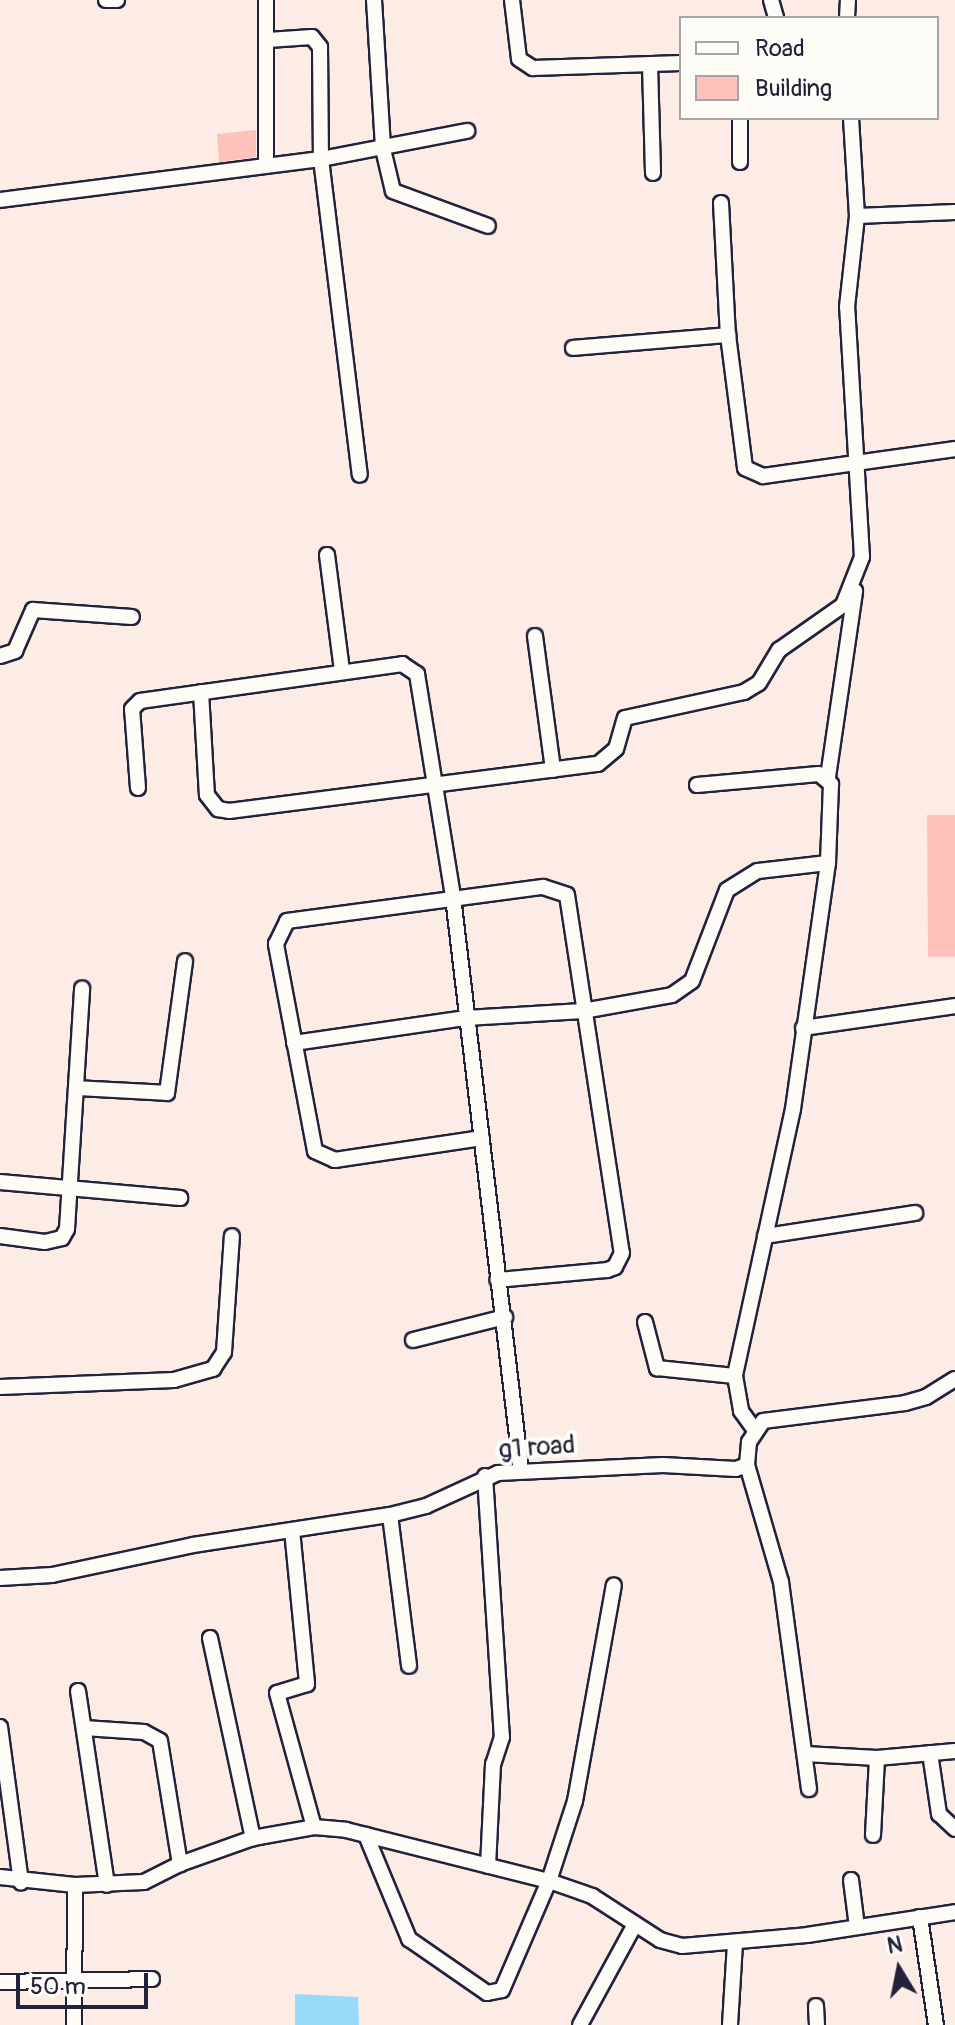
<!DOCTYPE html>
<html>
<head>
<meta charset="utf-8">
<style>
  body { margin:0 }
  #map { position:relative; width:955px; height:2025px; overflow:hidden; background:#fdebe5; font-family:Pangolin,sans-serif }
  div>[style] { position:absolute }
  .water>* { inset:0; background:#98dafa }
  .building>* { inset:0; background:#fec2bb }
  .roads { filter:drop-shadow(2px 0 #22223b) drop-shadow(-2px 0 #22223b) drop-shadow(0 2px #22223b) drop-shadow(0 -2px #22223b) }
  .street>* { height:14px; margin:-7px; padding:0 7px; transform-origin:7px; border-radius:7px; background:#fdfcf7 }
  span { translate:-50% -50%; white-space:nowrap; text-align:center; line-height:1.15; -webkit-text-stroke:8px #fdfcf7; paint-order:stroke }
  .street-label { font-size:26px; color:#22223b }
  .legend { position:absolute; left:679px; top:16px; width:260px; height:104px; box-sizing:border-box; background:#fdfcf7; border:2px solid #a5a5ac; margin:0; padding:10px 14px; list-style:none; font-size:24px; color:#22223b }
  .legend li { display:flex; align-items:center; gap:16px; height:40px }
  .legend b { width:40px; border:2px solid #a5a5ac }
  .north { position:absolute; left:859px; top:1929px; width:80px; height:80px; -webkit-text-stroke:6px #fdfcf7; paint-order:stroke; rotate:350deg; font-size:22px; font-weight:700; line-height:32px; text-align:center; color:#22223b }
  .north::after { content:''; display:block; margin:auto; width:28px; height:36px; background:#22223b; clip-path:polygon(50% 0,100% 100%,50% 72%,0 100%) }
  .scale { position:absolute; left:16px; top:1973px; width:132px; height:36px; box-sizing:border-box; border:4px solid #22223b; border-top:0; padding-left:10px; font-size:24px; line-height:28px; white-space:nowrap; color:#22223b; -webkit-text-stroke:6px #fdfcf7; paint-order:stroke }
</style>
</head>
<body>
<div id="map">
  <div class="water">
    <i style="clip-path:polygon(295px 1994px,358px 1997px,359px 2025px,295px 2025px)"></i>
  </div>
  <div class="building">
    <i style="clip-path:polygon(256px 130px,256px 157px,219px 162px,217px 134px)"></i>
    <i style="clip-path:polygon(927px 815px,955px 815px,955px 957px,928px 957px)"></i>
  </div>
  <div class="roads">
    <div class="street">
      <i style="left:106px;top:0;width:11px"></i>
      <i style="left:374px;top:0;width:149px;rotate:86.5deg"></i>
      <i style="left:383px;top:149px;width:43px;rotate:76.6deg"></i>
      <i style="left:393px;top:191px;width:101px;rotate:20.2deg"></i>
      <i style="left:512px;top:0;width:59px;rotate:83.2deg"></i>
      <i style="left:519px;top:59px;width:17px;rotate:33deg"></i>
      <i style="left:533px;top:68px;width:148px;rotate:-1.9deg"></i>
      <i style="left:771px;top:0;width:19px;rotate:74deg"></i>
      <i style="left:847px;top:18px;width:18px;rotate:-87deg"></i>
      <i style="left:268px;top:40px;width:44px;rotate:-3.9deg"></i>
      <i style="left:312px;top:37px;width:13px;rotate:51deg"></i>
      <i style="left:320px;top:47px;width:112px;rotate:89.5deg"></i>
      <i style="left:321px;top:159px;width:318px;rotate:83deg"></i>
      <i style="left:650px;top:65px;width:108px;rotate:88.4deg"></i>
      <i style="left:851px;top:118px;width:98px;rotate:86.5deg"></i>
      <i style="left:857px;top:216px;width:98px;rotate:-2.3deg"></i>
      <i style="left:740px;top:162px;width:44px;rotate:-90deg"></i>
      <i style="left:266px;top:165px;width:165px;rotate:-90deg"></i>
      <i style="left:0;top:200px;width:324px;rotate:-7.3deg"></i>
      <i style="left:321px;top:159px;width:149px;rotate:-10.9deg"></i>
      <i style="left:721px;top:203px;width:132px;rotate:87deg"></i>
      <i style="left:728px;top:335px;width:134px;rotate:82.7deg"></i>
      <i style="left:745px;top:468px;width:20px;rotate:24deg"></i>
      <i style="left:763px;top:476px;width:194px;rotate:-8deg"></i>
      <i style="left:573px;top:348px;width:156px;rotate:-4.8deg"></i>
      <i style="left:327px;top:555px;width:116px;rotate:82.6deg"></i>
      <i style="left:535px;top:636px;width:135px;rotate:82.3deg"></i>
      <i style="left:0;top:656px;width:16px;rotate:-18deg"></i>
      <i style="left:15px;top:651px;width:45px;rotate:-66.3deg"></i>
      <i style="left:33px;top:610px;width:99px;rotate:4deg"></i>
      <i style="left:201px;top:692px;width:103px;rotate:86.7deg"></i>
      <i style="left:207px;top:795px;width:18px;rotate:52deg"></i>
      <i style="left:218px;top:809px;width:11px;rotate:10deg"></i>
      <i style="left:229px;top:811px;width:372px;rotate:-7.3deg"></i>
      <i style="left:598px;top:764px;width:23px;rotate:-40deg"></i>
      <i style="left:616px;top:749px;width:32px;rotate:-74deg"></i>
      <i style="left:625px;top:718px;width:122px;rotate:-12.3deg"></i>
      <i style="left:744px;top:692px;width:17px;rotate:-31deg"></i>
      <i style="left:759px;top:683px;width:39px;rotate:-59deg"></i>
      <i style="left:779px;top:650px;width:78px;rotate:-35.1deg"></i>
      <i style="left:843px;top:605px;width:52px;rotate:-68.4deg"></i>
      <i style="left:862px;top:557px;width:250px;rotate:-93.4deg"></i>
      <i style="left:847px;top:307px;width:92px;rotate:-83.7deg"></i>
      <i style="left:828px;top:777px;width:188px;rotate:-81.7deg"></i>
      <i style="left:697px;top:785px;width:122px;rotate:-5.2deg"></i>
      <i style="left:819px;top:774px;width:16px;rotate:40deg"></i>
      <i style="left:831px;top:784px;width:79px;rotate:92.2deg"></i>
      <i style="left:828px;top:863px;width:248px;rotate:98.1deg"></i>
      <i style="left:793px;top:1109px;width:273px;rotate:102.3deg"></i>
      <i style="left:735px;top:1376px;width:36px;rotate:80deg"></i>
      <i style="left:741px;top:1411px;width:22px;rotate:54deg"></i>
      <i style="left:138px;top:788px;width:79px;rotate:-94.3deg"></i>
      <i style="left:132px;top:709px;width:11px;rotate:-45deg"></i>
      <i style="left:140px;top:701px;width:265px;rotate:-8deg"></i>
      <i style="left:402px;top:664px;width:18px;rotate:34deg"></i>
      <i style="left:417px;top:674px;width:226px;rotate:80.8deg"></i>
      <i style="left:453px;top:897px;width:577px;rotate:83.23deg"></i>
      <i style="left:803px;top:1028px;width:154px;rotate:-8.2deg"></i>
      <i style="left:294px;top:1043px;width:174px;rotate:-8.3deg"></i>
      <i style="left:466px;top:1018px;width:117px;rotate:-3.4deg"></i>
      <i style="left:583px;top:1011px;width:90px;rotate:-10.2deg"></i>
      <i style="left:672px;top:995px;width:24px;rotate:-35deg"></i>
      <i style="left:692px;top:981px;width:97px;rotate:-69deg"></i>
      <i style="left:727px;top:890px;width:36px;rotate:-32deg"></i>
      <i style="left:758px;top:871px;width:70px;rotate:-6.5deg"></i>
      <i style="left:76px;top:1088px;width:91px;rotate:3.1deg"></i>
      <i style="left:167px;top:1093px;width:133px;rotate:-82.2deg"></i>
      <i style="left:482px;top:1138px;width:149px;rotate:171.5deg"></i>
      <i style="left:335px;top:1160px;width:22px;rotate:-156deg"></i>
      <i style="left:315px;top:1151px;width:211px;rotate:-100.7deg"></i>
      <i style="left:276px;top:944px;width:25px;rotate:-64deg"></i>
      <i style="left:287px;top:921px;width:258px;rotate:-7.6deg"></i>
      <i style="left:543px;top:887px;width:25px;rotate:18deg"></i>
      <i style="left:567px;top:895px;width:362px;rotate:81.3deg"></i>
      <i style="left:622px;top:1253px;width:16px;rotate:117deg"></i>
      <i style="left:615px;top:1267px;width:9px;rotate:159deg"></i>
      <i style="left:607px;top:1270px;width:110px;rotate:174.8deg"></i>
      <i style="left:0;top:1182px;width:181px;rotate:5.1deg"></i>
      <i style="left:0;top:1236px;width:45px;rotate:7.6deg"></i>
      <i style="left:45px;top:1242px;width:17px;rotate:-13deg"></i>
      <i style="left:62px;top:1238px;width:10px;rotate:-61deg"></i>
      <i style="left:67px;top:1229px;width:241px;rotate:-86.4deg"></i>
      <i style="left:765px;top:1236px;width:152px;rotate:-8.7deg"></i>
      <i style="left:645px;top:1322px;width:48px;rotate:75.4deg"></i>
      <i style="left:657px;top:1368px;width:78px;rotate:5.9deg"></i>
      <i style="left:413px;top:1340px;width:95px;rotate:-14deg"></i>
      <i style="left:0;top:1387px;width:174px;rotate:-2.3deg"></i>
      <i style="left:174px;top:1380px;width:41px;rotate:-15.8deg"></i>
      <i style="left:213px;top:1369px;width:20px;rotate:-57deg"></i>
      <i style="left:224px;top:1352px;width:116px;rotate:-86.1deg"></i>
      <i style="left:747px;top:1465px;width:122px;rotate:73.8deg"></i>
      <i style="left:781px;top:1582px;width:209px;rotate:82.3deg"></i>
      <i style="left:485px;top:1476px;width:262px;rotate:86.3deg"></i>
      <i style="left:502px;top:1737px;width:28px;rotate:108deg"></i>
      <i style="left:493px;top:1764px;width:102px;rotate:92.8deg"></i>
      <i style="left:390px;top:1515px;width:152px;rotate:82.8deg"></i>
      <i style="left:292px;top:1530px;width:155px;rotate:84.4deg"></i>
      <i style="left:307px;top:1684px;width:31px;rotate:163deg"></i>
      <i style="left:277px;top:1693px;width:139px;rotate:74.6deg"></i>
      <i style="left:0;top:1578px;width:52px;rotate:-3.3deg"></i>
      <i style="left:52px;top:1575px;width:144px;rotate:-12deg"></i>
      <i style="left:193px;top:1545px;width:199px;rotate:-8.7deg"></i>
      <i style="left:390px;top:1515px;width:37px;rotate:-14deg"></i>
      <i style="left:426px;top:1506px;width:79px;rotate:-24.6deg"></i>
      <i style="left:498px;top:1473px;width:165px;rotate:-2.8deg"></i>
      <i style="left:663px;top:1465px;width:73px;rotate:3.1deg"></i>
      <i style="left:736px;top:1469px;width:12px;rotate:-20deg"></i>
      <i style="left:747px;top:1465px;width:23px;rotate:-85deg"></i>
      <i style="left:749px;top:1442px;width:25px;rotate:-56deg"></i>
      <i style="left:763px;top:1421px;width:143px;rotate:-7.2deg"></i>
      <i style="left:905px;top:1403px;width:22px;rotate:-16deg"></i>
      <i style="left:926px;top:1397px;width:34px;rotate:-32deg"></i>
      <i style="left:210px;top:1638px;width:205px;rotate:77.9deg"></i>
      <i style="left:78px;top:1691px;width:196px;rotate:81.5deg"></i>
      <i style="left:0;top:1727px;width:157px;rotate:82.3deg"></i>
      <i style="left:84px;top:1728px;width:60px;rotate:3.8deg"></i>
      <i style="left:144px;top:1732px;width:18px;rotate:29deg"></i>
      <i style="left:160px;top:1741px;width:125px;rotate:80.8deg"></i>
      <i style="left:930px;top:1753px;width:62px;rotate:81.6deg"></i>
      <i style="left:939px;top:1814px;width:22px;rotate:43deg"></i>
      <i style="left:805px;top:1754px;width:72px;rotate:3.2deg"></i>
      <i style="left:877px;top:1758px;width:78px;rotate:-5.1deg"></i>
      <i style="left:366px;top:1835px;width:113px;rotate:67.5deg"></i>
      <i style="left:409px;top:1939px;width:95px;rotate:34.7deg"></i>
      <i style="left:487px;top:1993px;width:15px;rotate:-11deg"></i>
      <i style="left:502px;top:1990px;width:119px;rotate:-66.7deg"></i>
      <i style="left:549px;top:1881px;width:84px;rotate:-72deg"></i>
      <i style="left:575px;top:1801px;width:219px;rotate:-79.8deg"></i>
      <i style="left:873px;top:1835px;width:77px;rotate:-87deg"></i>
      <i style="left:0;top:1877px;width:75px;rotate:6.1deg"></i>
      <i style="left:75px;top:1885px;width:69px;rotate:-2.5deg"></i>
      <i style="left:144px;top:1882px;width:40px;rotate:-26.6deg"></i>
      <i style="left:180px;top:1864px;width:77px;rotate:-19.6deg"></i>
      <i style="left:253px;top:1838px;width:62px;rotate:-10.2deg"></i>
      <i style="left:314px;top:1827px;width:32px;rotate:5deg"></i>
      <i style="left:346px;top:1830px;width:209px;rotate:14.1deg"></i>
      <i style="left:549px;top:1881px;width:46px;rotate:19.2deg"></i>
      <i style="left:592px;top:1896px;width:81px;rotate:32.9deg"></i>
      <i style="left:660px;top:1940px;width:23px;rotate:15deg"></i>
      <i style="left:682px;top:1946px;width:125px;rotate:-5deg"></i>
      <i style="left:807px;top:1935px;width:150px;rotate:-8.8deg"></i>
      <i style="left:851px;top:1880px;width:47px;rotate:82.7deg"></i>
      <i style="left:920px;top:1917px;width:109px;rotate:81.6deg"></i>
      <i style="left:0;top:1982px;width:152px;rotate:-1.1deg"></i>
      <i style="left:816px;top:2006px;width:19px;rotate:87deg"></i>
      <i style="left:74px;top:2025px;width:140px;rotate:-89.6deg"></i>
      <i style="left:580px;top:2025px;width:115px;rotate:-61.4deg"></i>
      <i style="left:730px;top:2025px;width:82px;rotate:-86.5deg"></i>
    </div>
  </div>
  <div class="street-label">
    <span style="left:537px;top:1448px;rotate:-4deg">g1 road</span>
  </div>
  <ul class="legend">
  <li><b style="height:10px;background:#fdfcf7"></b>Road</li>
  <li><b style="height:22px;background:#fec2bb"></b>Building</li>
  </ul>
  <div class="north">N</div>
  <div class="scale">50 m</div>
</div>
</body>
</html>
